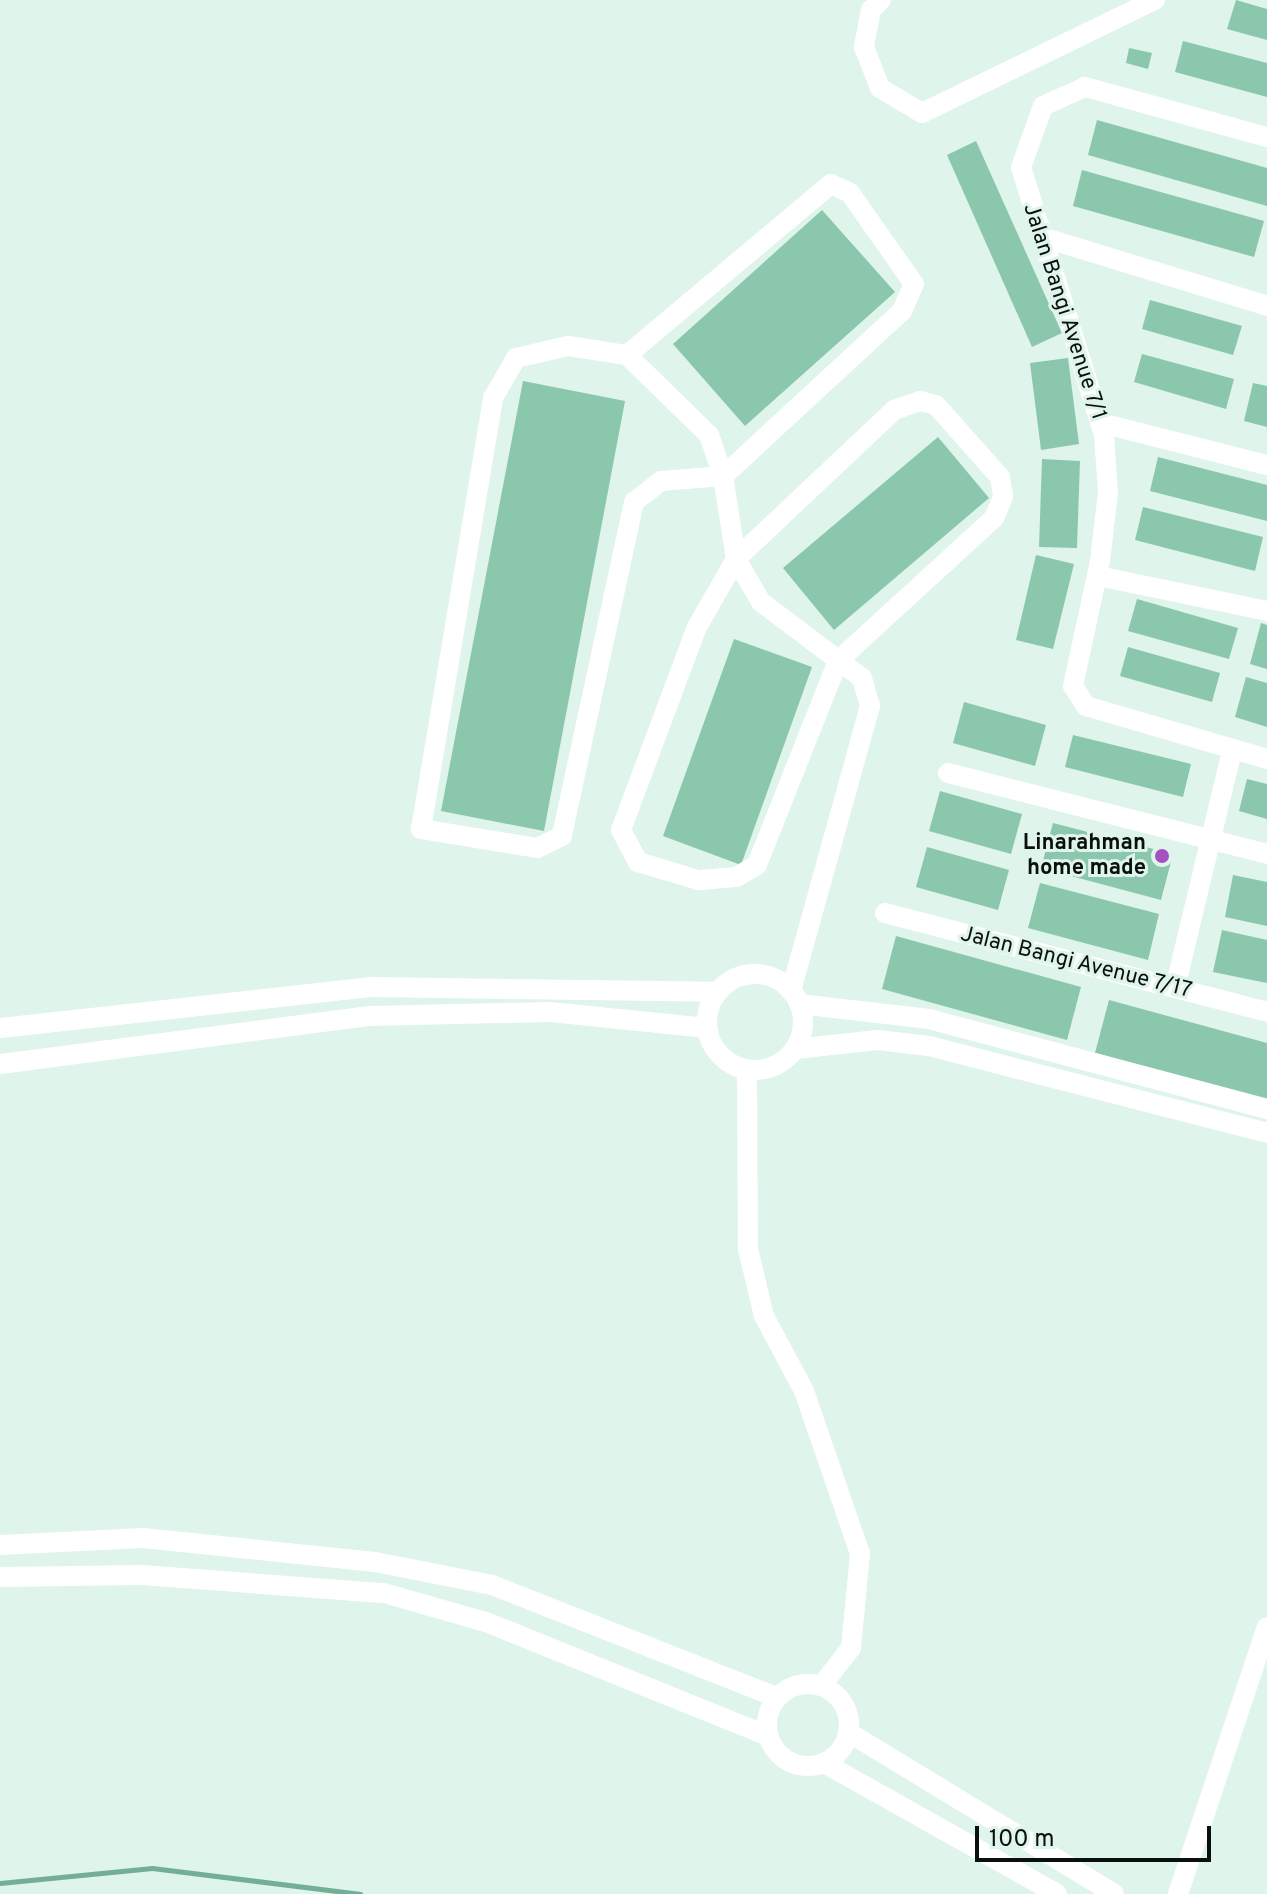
<!DOCTYPE html>
<html>
<head>
<meta charset="utf-8">
<style>
  body { margin:0 }
  #map { position:relative; width:1267px; height:1894px; overflow:hidden; background:#dff4ea; font-family:Overpass,sans-serif }
  div>[style] { position:absolute }
  .stream>* { height:5px; margin:-2.5px; padding:0 2.5px; transform-origin:2.5px; border-radius:2.5px; background:#73ae96 }
  .building>* { inset:0; background:#8bc7ad }
  .minor>* { height:20px; margin:-10px; padding:0 10px; transform-origin:10px; border-radius:10px; background:#fff }
  .minor>.ring { margin:-10px; padding:0; box-sizing:content-box; background:none; border:20px solid #fff; border-radius:50% }
  .dots>* { width:22px; height:22px; translate:-50% -50%; box-sizing:border-box; border:4px solid #dff4ea; border-radius:50% }
  span { translate:-50% -50%; white-space:nowrap; text-align:center; line-height:1.15; -webkit-text-stroke:6px #dff4ea; paint-order:stroke }
  .street-label { font-size:22px; color:#09100d }
  .poi-label { font-size:22px; color:#09100d; font-weight:700 }
  .right { translate:-100% -50%; text-align:right }
  .scale { position:absolute; left:975px; top:1826px; width:236px; height:36px; box-sizing:border-box; border:4px solid #09100d; border-top:0; padding-left:10px; font-size:24px; line-height:28px; white-space:nowrap; color:#09100d; -webkit-text-stroke:6px #dff4ea; paint-order:stroke }
</style>
</head>
<body>
<div id="map">
  <div class="stream">
    <i style="left:0;top:1883px;width:153px;rotate:-5.6deg"></i>
    <i style="left:152px;top:1868px;width:210px;rotate:7.1deg"></i>
  </div>
  <div class="building">
    <i style="clip-path:polygon(1236px 0,1267px 9px,1267px 40px,1227px 29px)"></i>
    <i style="clip-path:polygon(1183px 41px,1267px 63px,1267px 97px,1175px 72px)"></i>
    <i style="clip-path:polygon(1129px 48px,1152px 53px,1148px 69px,1126px 63px)"></i>
    <i style="clip-path:polygon(1097px 120px,1267px 168px,1267px 206px,1088px 155px)"></i>
    <i style="clip-path:polygon(976px 141px,1062px 333px,1032px 347px,947px 155px)"></i>
    <i style="clip-path:polygon(1082px 170px,1264px 221px,1254px 257px,1073px 206px)"></i>
    <i style="clip-path:polygon(822px 210px,895px 292px,745px 426px,673px 344px)"></i>
    <i style="clip-path:polygon(1150px 300px,1242px 326px,1233px 355px,1142px 329px)"></i>
    <i style="clip-path:polygon(1142px 354px,1234px 379px,1226px 409px,1134px 382px)"></i>
    <i style="clip-path:polygon(1068px 358px,1079px 444px,1041px 450px,1030px 363px)"></i>
    <i style="clip-path:polygon(523px 381px,625px 401px,544px 831px,441px 811px)"></i>
    <i style="clip-path:polygon(1253px 383px,1267px 386px,1267px 427px,1244px 421px)"></i>
    <i style="clip-path:polygon(938px 437px,989px 498px,834px 630px,783px 568px)"></i>
    <i style="clip-path:polygon(1158px 457px,1267px 485px,1267px 521px,1150px 491px)"></i>
    <i style="clip-path:polygon(1042px 459px,1080px 461px,1077px 548px,1039px 547px)"></i>
    <i style="clip-path:polygon(1143px 507px,1263px 537px,1255px 571px,1135px 540px)"></i>
    <i style="clip-path:polygon(1036px 555px,1074px 564px,1053px 649px,1016px 640px)"></i>
    <i style="clip-path:polygon(1137px 599px,1238px 628px,1229px 659px,1128px 631px)"></i>
    <i style="clip-path:polygon(1261px 623px,1267px 625px,1267px 669px,1250px 664px)"></i>
    <i style="clip-path:polygon(734px 639px,812px 667px,741px 865px,663px 836px)"></i>
    <i style="clip-path:polygon(1128px 647px,1220px 673px,1212px 702px,1120px 676px)"></i>
    <i style="clip-path:polygon(1246px 677px,1267px 683px,1267px 727px,1235px 717px)"></i>
    <i style="clip-path:polygon(964px 702px,1046px 725px,1035px 766px,953px 743px)"></i>
    <i style="clip-path:polygon(1073px 735px,1191px 764px,1183px 797px,1065px 767px)"></i>
    <i style="clip-path:polygon(1247px 779px,1267px 784px,1267px 819px,1239px 811px)"></i>
    <i style="clip-path:polygon(940px 791px,1022px 814px,1011px 854px,929px 831px)"></i>
    <i style="clip-path:polygon(1053px 823px,1173px 854px,1161px 900px,1041px 868px)"></i>
    <i style="clip-path:polygon(927px 847px,1009px 870px,998px 910px,916px 887px)"></i>
    <i style="clip-path:polygon(1233px 875px,1267px 882px,1267px 926px,1225px 917px)"></i>
    <i style="clip-path:polygon(1040px 883px,1159px 914px,1148px 960px,1028px 928px)"></i>
    <i style="clip-path:polygon(1222px 930px,1267px 940px,1267px 983px,1213px 972px)"></i>
    <i style="clip-path:polygon(896px 936px,1081px 987px,1067px 1040px,882px 989px)"></i>
    <i style="clip-path:polygon(1109px 1000px,1267px 1043px,1267px 1100px,1095px 1053px)"></i>
  </div>
  <div class="minor">
    <i style="left:881px;top:0;width:14px;rotate:135deg"></i>
    <i style="left:871px;top:10px;width:38px;rotate:101deg"></i>
    <i style="left:864px;top:47px;width:44px;rotate:68.7deg"></i>
    <i style="left:880px;top:88px;width:49px;rotate:30.8deg"></i>
    <i style="left:922px;top:113px;width:259px;rotate:-25.9deg"></i>
    <i style="left:1267px;top:137px;width:189px;rotate:-164.6deg"></i>
    <i style="left:1085px;top:87px;width:46px;rotate:155.7deg"></i>
    <i style="left:1043px;top:106px;width:65px;rotate:109.8deg"></i>
    <i style="left:1021px;top:167px;width:281px;rotate:72.8deg"></i>
    <i style="left:1104px;top:435px;width:57px;rotate:86deg"></i>
    <i style="left:1108px;top:492px;width:69px;rotate:96.6deg"></i>
    <i style="left:1100px;top:561px;width:128px;rotate:102.2deg"></i>
    <i style="left:1073px;top:686px;width:24px;rotate:57deg"></i>
    <i style="left:1086px;top:706px;width:189px;rotate:16.3deg"></i>
    <i style="left:1042px;top:237px;width:235px;rotate:17deg"></i>
    <i style="left:627px;top:355px;width:266px;rotate:-40deg"></i>
    <i style="left:831px;top:184px;width:21px;rotate:25deg"></i>
    <i style="left:850px;top:193px;width:111px;rotate:54.9deg"></i>
    <i style="left:914px;top:284px;width:30px;rotate:114deg"></i>
    <i style="left:902px;top:311px;width:243px;rotate:137.3deg"></i>
    <i style="left:723px;top:476px;width:62px;rotate:175.4deg"></i>
    <i style="left:661px;top:481px;width:34px;rotate:142deg"></i>
    <i style="left:634px;top:502px;width:342px;rotate:102.2deg"></i>
    <i style="left:562px;top:836px;width:28px;rotate:154deg"></i>
    <i style="left:537px;top:848px;width:118px;rotate:-170.7deg"></i>
    <i style="left:421px;top:829px;width:437px;rotate:-80.5deg"></i>
    <i style="left:493px;top:398px;width:46px;rotate:-60.1deg"></i>
    <i style="left:516px;top:358px;width:53px;rotate:-13deg"></i>
    <i style="left:568px;top:346px;width:60px;rotate:8.7deg"></i>
    <i style="left:627px;top:355px;width:115px;rotate:44.3deg"></i>
    <i style="left:709px;top:435px;width:43px;rotate:71.1deg"></i>
    <i style="left:723px;top:476px;width:84px;rotate:81.1deg"></i>
    <i style="left:736px;top:559px;width:50px;rotate:59.8deg"></i>
    <i style="left:761px;top:602px;width:126px;rotate:37deg"></i>
    <i style="left:862px;top:678px;width:29px;rotate:74deg"></i>
    <i style="left:870px;top:706px;width:296px;rotate:105.5deg"></i>
    <i style="left:920px;top:401px;width:16px;rotate:14deg"></i>
    <i style="left:936px;top:405px;width:96px;rotate:48.4deg"></i>
    <i style="left:1000px;top:477px;width:20px;rotate:81deg"></i>
    <i style="left:1003px;top:497px;width:23px;rotate:113deg"></i>
    <i style="left:994px;top:518px;width:212px;rotate:137.5deg"></i>
    <i style="left:838px;top:661px;width:219px;rotate:111.7deg"></i>
    <i style="left:757px;top:865px;width:24px;rotate:150deg"></i>
    <i style="left:736px;top:877px;width:38px;rotate:175deg"></i>
    <i style="left:698px;top:880px;width:63px;rotate:-163.3deg"></i>
    <i style="left:638px;top:862px;width:36px;rotate:-118deg"></i>
    <i style="left:621px;top:830px;width:217px;rotate:-69.5deg"></i>
    <i style="left:697px;top:627px;width:78px;rotate:-60.2deg"></i>
    <i style="left:736px;top:559px;width:217px;rotate:-43.3deg"></i>
    <i style="left:894px;top:410px;width:28px;rotate:-19deg"></i>
    <i style="left:1101px;top:423px;width:171px;rotate:14.2deg"></i>
    <i style="left:1098px;top:576px;width:173px;rotate:11.7deg"></i>
    <i style="left:948px;top:773px;width:329px;rotate:14.2deg"></i>
    <i style="left:885px;top:913px;width:395px;rotate:14.5deg"></i>
    <i class="ring" style="left:707px;top:974px;width:76px;height:76px"></i>
    <i style="left:1175px;top:988px;width:245px;rotate:-76.5deg"></i>
    <i style="left:799px;top:1004px;width:131px;rotate:6.6deg"></i>
    <i style="left:929px;top:1019px;width:350px;rotate:14.9deg"></i>
    <i style="left:0;top:1028px;width:372px;rotate:-6.3deg"></i>
    <i style="left:370px;top:987px;width:348px;rotate:0.8deg"></i>
    <i style="left:795px;top:1049px;width:83px;rotate:-6.2deg"></i>
    <i style="left:878px;top:1040px;width:51px;rotate:6.7deg"></i>
    <i style="left:929px;top:1046px;width:349px;rotate:14.4deg"></i>
    <i style="left:0;top:1064px;width:375px;rotate:-7.4deg"></i>
    <i style="left:372px;top:1016px;width:178px;rotate:-1.3deg"></i>
    <i style="left:550px;top:1012px;width:158px;rotate:5.8deg"></i>
    <i style="left:747px;top:1070px;width:179px;rotate:89.7deg"></i>
    <i style="left:748px;top:1249px;width:69px;rotate:76.6deg"></i>
    <i style="left:764px;top:1316px;width:85px;rotate:61.9deg"></i>
    <i style="left:804px;top:1391px;width:172px;rotate:71deg"></i>
    <i style="left:860px;top:1554px;width:94px;rotate:95.5deg"></i>
    <i style="left:851px;top:1648px;width:48px;rotate:128.3deg"></i>
    <i style="left:0;top:1545px;width:143px;rotate:-2.8deg"></i>
    <i style="left:143px;top:1538px;width:233px;rotate:5.9deg"></i>
    <i style="left:375px;top:1562px;width:119px;rotate:11.1deg"></i>
    <i style="left:492px;top:1585px;width:306px;rotate:21.5deg"></i>
    <i style="left:0;top:1577px;width:142px;rotate:-0.8deg"></i>
    <i style="left:142px;top:1575px;width:243px;rotate:4.3deg"></i>
    <i style="left:384px;top:1593px;width:106px;rotate:15.9deg"></i>
    <i style="left:486px;top:1622px;width:304px;rotate:22deg"></i>
    <i class="ring" style="left:767px;top:1684px;width:62px;height:62px"></i>
    <i style="left:848px;top:1732px;width:311px;rotate:31.3deg"></i>
    <i style="left:824px;top:1763px;width:267px;rotate:29.3deg"></i>
    <i style="left:1178px;top:1894px;width:281px;rotate:-71.6deg"></i>
  </div>
  <div class="dots">
    <i style="left:1162px;top:856px;background:#a452c2"></i>
  </div>
  <div class="street-label">
    <span style="left:1064px;top:312px;rotate:72deg">Jalan Bangi Avenue 7/1</span>
    <span style="left:1076px;top:963px;rotate:14deg">Jalan Bangi Avenue 7/17</span>
  </div>
  <div class="poi-label">
    <span class="right" style="left:1146px;top:856px">Linarahman<br>home made</span>
  </div>
  <div class="scale">100 m</div>
</div>
</body>
</html>
